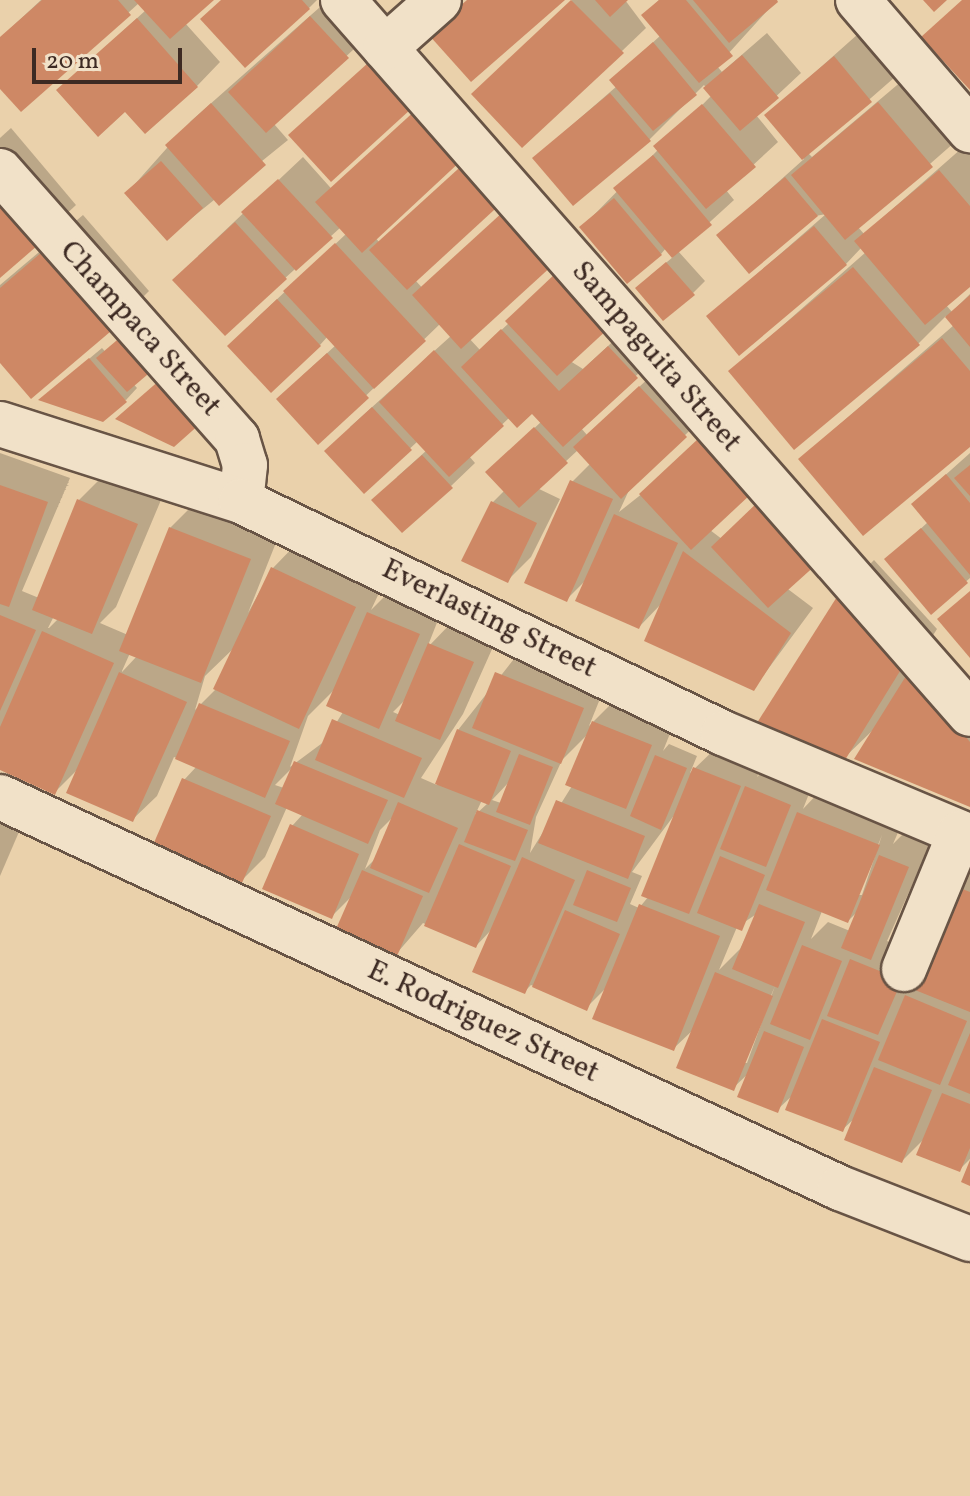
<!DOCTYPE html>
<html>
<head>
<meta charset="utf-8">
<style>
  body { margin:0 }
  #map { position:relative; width:970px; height:1496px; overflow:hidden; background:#ead1ab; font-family:Vollkorn,serif }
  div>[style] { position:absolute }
  .shadow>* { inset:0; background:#0003 }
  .building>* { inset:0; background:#ce8865 }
  .roads { filter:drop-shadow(2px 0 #685445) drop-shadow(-2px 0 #685445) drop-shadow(0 2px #685445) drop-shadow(0 -2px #685445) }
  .minor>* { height:44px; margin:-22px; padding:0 22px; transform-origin:22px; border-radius:22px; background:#f1e1c8 }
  span { translate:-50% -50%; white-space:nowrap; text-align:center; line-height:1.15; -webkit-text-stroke:6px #f1e1c8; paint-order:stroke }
  .street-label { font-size:30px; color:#3d2a23 }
  .scale { position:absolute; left:32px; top:48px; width:150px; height:36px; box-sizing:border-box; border:4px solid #3d2a23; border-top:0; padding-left:10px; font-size:24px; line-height:28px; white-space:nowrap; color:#3d2a23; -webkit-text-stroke:6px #f1e1c8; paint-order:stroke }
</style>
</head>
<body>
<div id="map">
  <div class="shadow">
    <i style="clip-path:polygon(41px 0,211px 0,185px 23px,220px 62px,197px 86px,125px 110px,58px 90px,146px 10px,139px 3px,21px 110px,0 86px,0 38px)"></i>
    <i style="clip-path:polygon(222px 0,317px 0,309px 8px)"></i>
    <i style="clip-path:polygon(328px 0,371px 33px,274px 124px,288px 140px,167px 238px,126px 194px,191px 121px)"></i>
    <i style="clip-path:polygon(572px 0,625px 0,646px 28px,622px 51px,498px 70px)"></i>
    <i style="clip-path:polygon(659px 0,777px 0,717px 66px,722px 72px,767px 33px,801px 73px,756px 115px,778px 142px,726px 190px,734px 200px,678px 251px,705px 281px,693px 293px,650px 276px,673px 257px,666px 248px,661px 254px,582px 227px,712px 95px,704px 85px,649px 140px,534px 158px,617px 86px,612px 80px,661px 35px,644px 15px)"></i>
    <i style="clip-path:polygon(858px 34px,895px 77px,808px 153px,812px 157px,903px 80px,955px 142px,858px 227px,864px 234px,970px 141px,970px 285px,946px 305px,952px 312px,970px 294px,970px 445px,800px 459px,954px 325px,946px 316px,918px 344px,731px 371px,866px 252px,862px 247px,846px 264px,708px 317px,826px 214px,719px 235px,804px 159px,767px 115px)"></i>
    <i style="clip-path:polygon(11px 128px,76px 205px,0 276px,0 138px)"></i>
    <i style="clip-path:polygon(494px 137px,528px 174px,415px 280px,480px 350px,509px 323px,583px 369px,633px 323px,660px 353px,581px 428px,587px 435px,664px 364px,709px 412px,630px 488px,619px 512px,643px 493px,710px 530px,813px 608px,754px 688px,662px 603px,639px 627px,586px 580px,567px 599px,572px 482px,591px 463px,578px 450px,537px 488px,560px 499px,531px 557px,507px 581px,493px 502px,505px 490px,512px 449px,542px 421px,532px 411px,510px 417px,469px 456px,475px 463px,451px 486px,397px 477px,427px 450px,418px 441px,364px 491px,350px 427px,452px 335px,441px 323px,318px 442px,302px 376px,336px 345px,328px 336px,320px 345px,253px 322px,347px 233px,341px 227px,225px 333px,198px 256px,303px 157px,380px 243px)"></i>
    <i style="clip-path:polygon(83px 215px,149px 291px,116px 324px,0 360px,0 285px)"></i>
    <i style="clip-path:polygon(102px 348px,137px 388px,126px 400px,53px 389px)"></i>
    <i style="clip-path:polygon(evenodd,0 453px,70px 478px,22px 591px,39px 598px,79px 500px,103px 476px,161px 500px,116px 607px,100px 623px,128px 635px,170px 528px,203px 495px,283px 525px,248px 613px,272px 569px,305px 535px,388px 574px,371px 610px,392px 589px,442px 610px,427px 648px,454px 620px,497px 638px,463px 714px,421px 778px,437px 785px,458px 730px,521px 650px,606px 684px,589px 726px,617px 698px,675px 721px,663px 751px,669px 744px,697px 756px,690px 773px,719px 745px,763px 762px,757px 777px,770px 764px,814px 781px,803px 809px,822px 789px,903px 821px,893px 844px,904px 833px,931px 843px,887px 941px,920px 954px,970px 863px,970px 1159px,960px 1169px,926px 1137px,902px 1161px,856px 1117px,842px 1130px,794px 1094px,777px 1110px,750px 1072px,733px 1088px,694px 1029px,673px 1049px,607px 987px,586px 1008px,531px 985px,525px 991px,493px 928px,476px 946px,423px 923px,397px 953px,353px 895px,331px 917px,292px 826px,303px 814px,287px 807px,265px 857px,241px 881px,184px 780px,197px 766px,174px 757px,157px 796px,133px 819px,78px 769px,55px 792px,0 768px,0 453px,54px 616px,59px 618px,49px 628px,48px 628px,54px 616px,0 453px,235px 647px,215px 690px,195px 710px,205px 676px,235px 647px,0 453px,130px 653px,137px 656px,122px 672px,122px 671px,130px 653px,0 453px,335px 689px,343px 712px,325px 741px,290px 767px,308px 716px,335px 689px,0 453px,406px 699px,400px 715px,393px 712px,406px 699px,0 453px,588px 734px,572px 786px,530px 853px,536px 817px,562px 760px,588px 734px,0 453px,294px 766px,284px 788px,275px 785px,294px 766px,0 453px,510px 781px,501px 803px,492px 800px,510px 781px,0 453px,482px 800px,488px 803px,475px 815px,482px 800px,0 453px,678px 810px,649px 896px,639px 908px,630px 904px,642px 876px,632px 872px,678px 810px,0 453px,394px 816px,375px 859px,365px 869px,380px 830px,394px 816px,0 453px,882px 835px,862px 895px,858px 895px,882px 835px,0 453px,822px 911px,848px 921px,858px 911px,850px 931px,828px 922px,811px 939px,822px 911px,0 453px,758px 913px,740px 949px,719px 970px,737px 927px,758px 913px,0 453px,775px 986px,747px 1063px,743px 1063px,775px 986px)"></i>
    <i style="clip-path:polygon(970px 453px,970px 578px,931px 612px,887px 560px,928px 522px,913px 504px)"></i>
    <i style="clip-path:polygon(874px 560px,937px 629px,915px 664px,970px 691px,970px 805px,872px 731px,845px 757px,842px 593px)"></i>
    <i style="clip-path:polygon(0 791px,31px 804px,0 876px)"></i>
  </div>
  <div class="building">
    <i style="clip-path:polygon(42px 0,118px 0,131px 15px,21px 112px,0 89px,0 37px)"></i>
    <i style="clip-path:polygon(134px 0,214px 0,170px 39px)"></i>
    <i style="clip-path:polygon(221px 0,302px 0,310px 9px,245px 68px,200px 19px)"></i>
    <i style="clip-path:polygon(467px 0,565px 0,471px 82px,428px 34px)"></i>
    <i style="clip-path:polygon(571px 0,624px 53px,522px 148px,471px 94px)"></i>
    <i style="clip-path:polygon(595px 0,628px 0,610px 17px)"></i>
    <i style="clip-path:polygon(659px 0,686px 0,733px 56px,699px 83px,641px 15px)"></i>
    <i style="clip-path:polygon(693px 0,777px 0,778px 2px,729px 43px)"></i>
    <i style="clip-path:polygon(923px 0,947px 0,934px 12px)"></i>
    <i style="clip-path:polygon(962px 0,970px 0,970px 90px,921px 37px)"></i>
    <i style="clip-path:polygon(310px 16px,349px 58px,266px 133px,228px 92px)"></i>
    <i style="clip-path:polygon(137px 18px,198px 87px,145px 134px,125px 112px,98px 137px,56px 90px)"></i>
    <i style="clip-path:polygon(653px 42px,697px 95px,653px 131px,609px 80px)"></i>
    <i style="clip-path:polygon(742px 55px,779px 98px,740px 131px,703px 88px)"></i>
    <i style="clip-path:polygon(834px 56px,872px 102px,802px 160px,764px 115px)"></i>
    <i style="clip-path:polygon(368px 63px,411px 109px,331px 182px,288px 135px)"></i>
    <i style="clip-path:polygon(610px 93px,651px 141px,573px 206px,532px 158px)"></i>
    <i style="clip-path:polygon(878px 102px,933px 167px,845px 240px,791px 175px)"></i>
    <i style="clip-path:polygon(211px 103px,266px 165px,219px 206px,165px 145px)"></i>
    <i style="clip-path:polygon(702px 104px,756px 167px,706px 209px,653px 146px)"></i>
    <i style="clip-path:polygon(418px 108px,464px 158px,362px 253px,315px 202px)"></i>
    <i style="clip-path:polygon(653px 155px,712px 225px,672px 258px,613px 188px)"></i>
    <i style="clip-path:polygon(469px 159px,506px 199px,407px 290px,369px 250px)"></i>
    <i style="clip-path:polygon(161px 161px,203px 208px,167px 241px,124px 193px)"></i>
    <i style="clip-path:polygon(939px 170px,970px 206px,970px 287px,925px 325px,854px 241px)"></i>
    <i style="clip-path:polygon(785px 177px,818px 216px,749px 274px,716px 235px)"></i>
    <i style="clip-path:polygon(278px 179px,333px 238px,296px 271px,241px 212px)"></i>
    <i style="clip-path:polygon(0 187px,45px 239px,0 278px)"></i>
    <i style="clip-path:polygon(614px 198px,662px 255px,627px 284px,579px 227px)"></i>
    <i style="clip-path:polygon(504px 211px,554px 264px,461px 349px,412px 295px)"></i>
    <i style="clip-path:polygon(235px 222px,287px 279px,225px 336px,172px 280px)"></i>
    <i style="clip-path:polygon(814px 226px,847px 265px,739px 356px,706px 316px)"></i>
    <i style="clip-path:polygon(335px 243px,426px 341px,374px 389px,283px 291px)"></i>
    <i style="clip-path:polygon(49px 246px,117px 326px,31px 399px,0 363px,0 288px)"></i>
    <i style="clip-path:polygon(666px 262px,695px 295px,663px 321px,635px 288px)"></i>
    <i style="clip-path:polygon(853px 267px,920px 345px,794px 450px,728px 371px)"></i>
    <i style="clip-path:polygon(557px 272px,609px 328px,557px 376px,505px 321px)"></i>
    <i style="clip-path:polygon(970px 295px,970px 347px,945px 317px)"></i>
    <i style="clip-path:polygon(277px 299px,321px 346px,271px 393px,227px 346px)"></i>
    <i style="clip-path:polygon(501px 329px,559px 391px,608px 346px,638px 378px,563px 447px,532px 414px,517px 428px,461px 367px)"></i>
    <i style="clip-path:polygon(123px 335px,154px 369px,127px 392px,96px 358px)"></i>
    <i style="clip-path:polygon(942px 338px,970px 371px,970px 447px,863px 536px,798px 459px)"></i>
    <i style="clip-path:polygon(434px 350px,504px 426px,449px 477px,379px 402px)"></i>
    <i style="clip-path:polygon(327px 353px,369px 398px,318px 445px,276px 399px)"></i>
    <i style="clip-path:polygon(89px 358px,127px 402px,103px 422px,38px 400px)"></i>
    <i style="clip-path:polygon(161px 379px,201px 423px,174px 447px,115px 419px)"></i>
    <i style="clip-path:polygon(639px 386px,687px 437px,621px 499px,573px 447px)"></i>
    <i style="clip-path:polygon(372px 407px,412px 450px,364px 494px,324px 451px)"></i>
    <i style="clip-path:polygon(534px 427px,568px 463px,519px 508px,485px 472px)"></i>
    <i style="clip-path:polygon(699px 438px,751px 494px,691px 550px,639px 494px)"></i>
    <i style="clip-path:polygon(422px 455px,453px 488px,402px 533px,371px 500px)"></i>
    <i style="clip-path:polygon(970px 465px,970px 496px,954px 478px)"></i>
    <i style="clip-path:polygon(946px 474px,970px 503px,970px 575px,911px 504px)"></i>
    <i style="clip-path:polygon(570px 480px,613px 499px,567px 602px,524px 583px)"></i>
    <i style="clip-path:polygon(0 485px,48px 502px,9px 607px,0 604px)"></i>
    <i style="clip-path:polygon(77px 499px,138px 524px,92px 634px,32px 610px)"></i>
    <i style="clip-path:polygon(760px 500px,818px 563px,768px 608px,711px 547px)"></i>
    <i style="clip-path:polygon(491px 501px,537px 523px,508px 583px,461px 561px)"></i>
    <i style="clip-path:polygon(614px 514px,678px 543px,639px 629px,575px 601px)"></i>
    <i style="clip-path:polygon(169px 527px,251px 559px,201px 683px,119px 651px)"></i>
    <i style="clip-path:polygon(921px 528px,968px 583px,931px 615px,884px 559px)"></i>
    <i style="clip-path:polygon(683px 551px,791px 633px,754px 691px,644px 641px)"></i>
    <i style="clip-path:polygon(271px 567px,356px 607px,299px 729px,213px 689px)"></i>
    <i style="clip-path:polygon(970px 591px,970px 658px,937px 619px)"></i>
    <i style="clip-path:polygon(840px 592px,905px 663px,845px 760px,755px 726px)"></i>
    <i style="clip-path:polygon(367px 612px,420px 634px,379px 729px,326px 706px)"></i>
    <i style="clip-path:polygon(0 615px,36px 630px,0 711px)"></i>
    <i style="clip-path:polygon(42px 631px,114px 663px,55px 795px,0 770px,0 727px)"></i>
    <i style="clip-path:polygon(428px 643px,474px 662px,440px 740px,395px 721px)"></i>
    <i style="clip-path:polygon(911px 668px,970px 742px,970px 807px,854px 759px)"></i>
    <i style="clip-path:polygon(119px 672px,187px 702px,133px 822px,66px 793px)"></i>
    <i style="clip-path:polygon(495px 672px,584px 708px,561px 764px,472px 728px)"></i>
    <i style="clip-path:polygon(199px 703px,290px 741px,265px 798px,175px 759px)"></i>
    <i style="clip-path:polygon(332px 719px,422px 758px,404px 798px,315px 760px)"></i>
    <i style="clip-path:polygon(592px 721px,652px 745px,626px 809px,565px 785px)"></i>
    <i style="clip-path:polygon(457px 729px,511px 751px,489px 805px,435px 784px)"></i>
    <i style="clip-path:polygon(519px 754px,553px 767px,530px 825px,496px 812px)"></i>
    <i style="clip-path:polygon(655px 755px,687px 768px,661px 830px,630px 816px)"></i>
    <i style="clip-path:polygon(294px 761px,388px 800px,368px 844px,275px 804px)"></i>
    <i style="clip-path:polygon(693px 767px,741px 786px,689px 914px,641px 896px)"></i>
    <i style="clip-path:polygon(182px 778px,271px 816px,242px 883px,153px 845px)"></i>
    <i style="clip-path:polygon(745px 786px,791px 805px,766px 867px,720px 849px)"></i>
    <i style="clip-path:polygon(556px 800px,645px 836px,628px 879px,538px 843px)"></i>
    <i style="clip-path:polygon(398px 802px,458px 828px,429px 893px,370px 868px)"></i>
    <i style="clip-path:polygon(477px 810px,528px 830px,515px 861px,464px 842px)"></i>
    <i style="clip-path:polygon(797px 812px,880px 845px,848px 923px,766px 890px)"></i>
    <i style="clip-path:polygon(290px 824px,359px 854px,332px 919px,262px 889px)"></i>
    <i style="clip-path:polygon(459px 844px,511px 866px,476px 948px,424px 926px)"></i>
    <i style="clip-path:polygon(879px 855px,909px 867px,871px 960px,841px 948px)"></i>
    <i style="clip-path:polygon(720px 856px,765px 875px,742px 931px,697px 913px)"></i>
    <i style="clip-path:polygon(522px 857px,575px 880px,525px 994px,472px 972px)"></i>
    <i style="clip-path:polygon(362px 870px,423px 896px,397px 956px,336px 929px)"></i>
    <i style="clip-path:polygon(587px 870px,631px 888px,617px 922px,573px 905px)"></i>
    <i style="clip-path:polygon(947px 883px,970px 892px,970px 1012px,905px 986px)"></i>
    <i style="clip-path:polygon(639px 904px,720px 936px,674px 1051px,592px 1019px)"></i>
    <i style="clip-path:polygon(759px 904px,805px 922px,778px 988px,732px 969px)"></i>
    <i style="clip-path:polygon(565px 910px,620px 934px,587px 1011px,532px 987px)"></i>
    <i style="clip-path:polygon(802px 945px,842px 961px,810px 1040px,770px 1024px)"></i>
    <i style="clip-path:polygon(850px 959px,902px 980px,878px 1035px,827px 1016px)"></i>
    <i style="clip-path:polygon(715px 972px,773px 996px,734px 1091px,676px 1068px)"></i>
    <i style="clip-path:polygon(905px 995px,967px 1021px,940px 1085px,878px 1060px)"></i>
    <i style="clip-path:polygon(822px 1019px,880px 1042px,843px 1132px,785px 1110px)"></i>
    <i style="clip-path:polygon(764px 1031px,804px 1047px,778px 1113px,737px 1097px)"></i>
    <i style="clip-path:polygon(970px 1033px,970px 1094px,948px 1085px)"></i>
    <i style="clip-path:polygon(874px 1067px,932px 1090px,902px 1163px,844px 1140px)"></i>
    <i style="clip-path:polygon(942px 1093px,970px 1104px,970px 1148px,960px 1172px,916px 1155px)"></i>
    <i style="clip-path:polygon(970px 1160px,970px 1186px,961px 1182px)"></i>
  </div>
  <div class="roads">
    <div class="minor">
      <i style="left:343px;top:0;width:950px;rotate:48.71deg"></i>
      <i style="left:858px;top:0;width:172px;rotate:49.3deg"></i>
      <i style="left:385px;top:48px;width:72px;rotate:-41.6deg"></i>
      <i style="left:0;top:171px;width:358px;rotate:48.5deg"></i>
      <i style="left:237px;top:439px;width:27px;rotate:73deg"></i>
      <i style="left:245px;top:465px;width:36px;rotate:96deg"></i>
      <i style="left:0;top:424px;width:253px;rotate:17.7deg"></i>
      <i style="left:241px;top:501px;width:535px;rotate:25.7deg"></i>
      <i style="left:723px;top:733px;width:268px;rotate:22.8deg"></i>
      <i style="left:0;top:797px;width:927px;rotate:24.96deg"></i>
      <i style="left:840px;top:1188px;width:140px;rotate:21.4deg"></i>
      <i style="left:904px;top:969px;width:147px;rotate:-67.6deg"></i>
    </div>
  </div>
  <div class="street-label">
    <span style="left:140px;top:329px;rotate:48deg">Champaca Street</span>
    <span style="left:656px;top:357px;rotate:49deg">Sampaguita Street</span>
    <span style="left:489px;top:619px;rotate:26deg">Everlasting Street</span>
    <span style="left:483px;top:1022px;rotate:25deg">E. Rodriguez Street</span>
  </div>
  <div class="scale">20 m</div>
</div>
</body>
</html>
